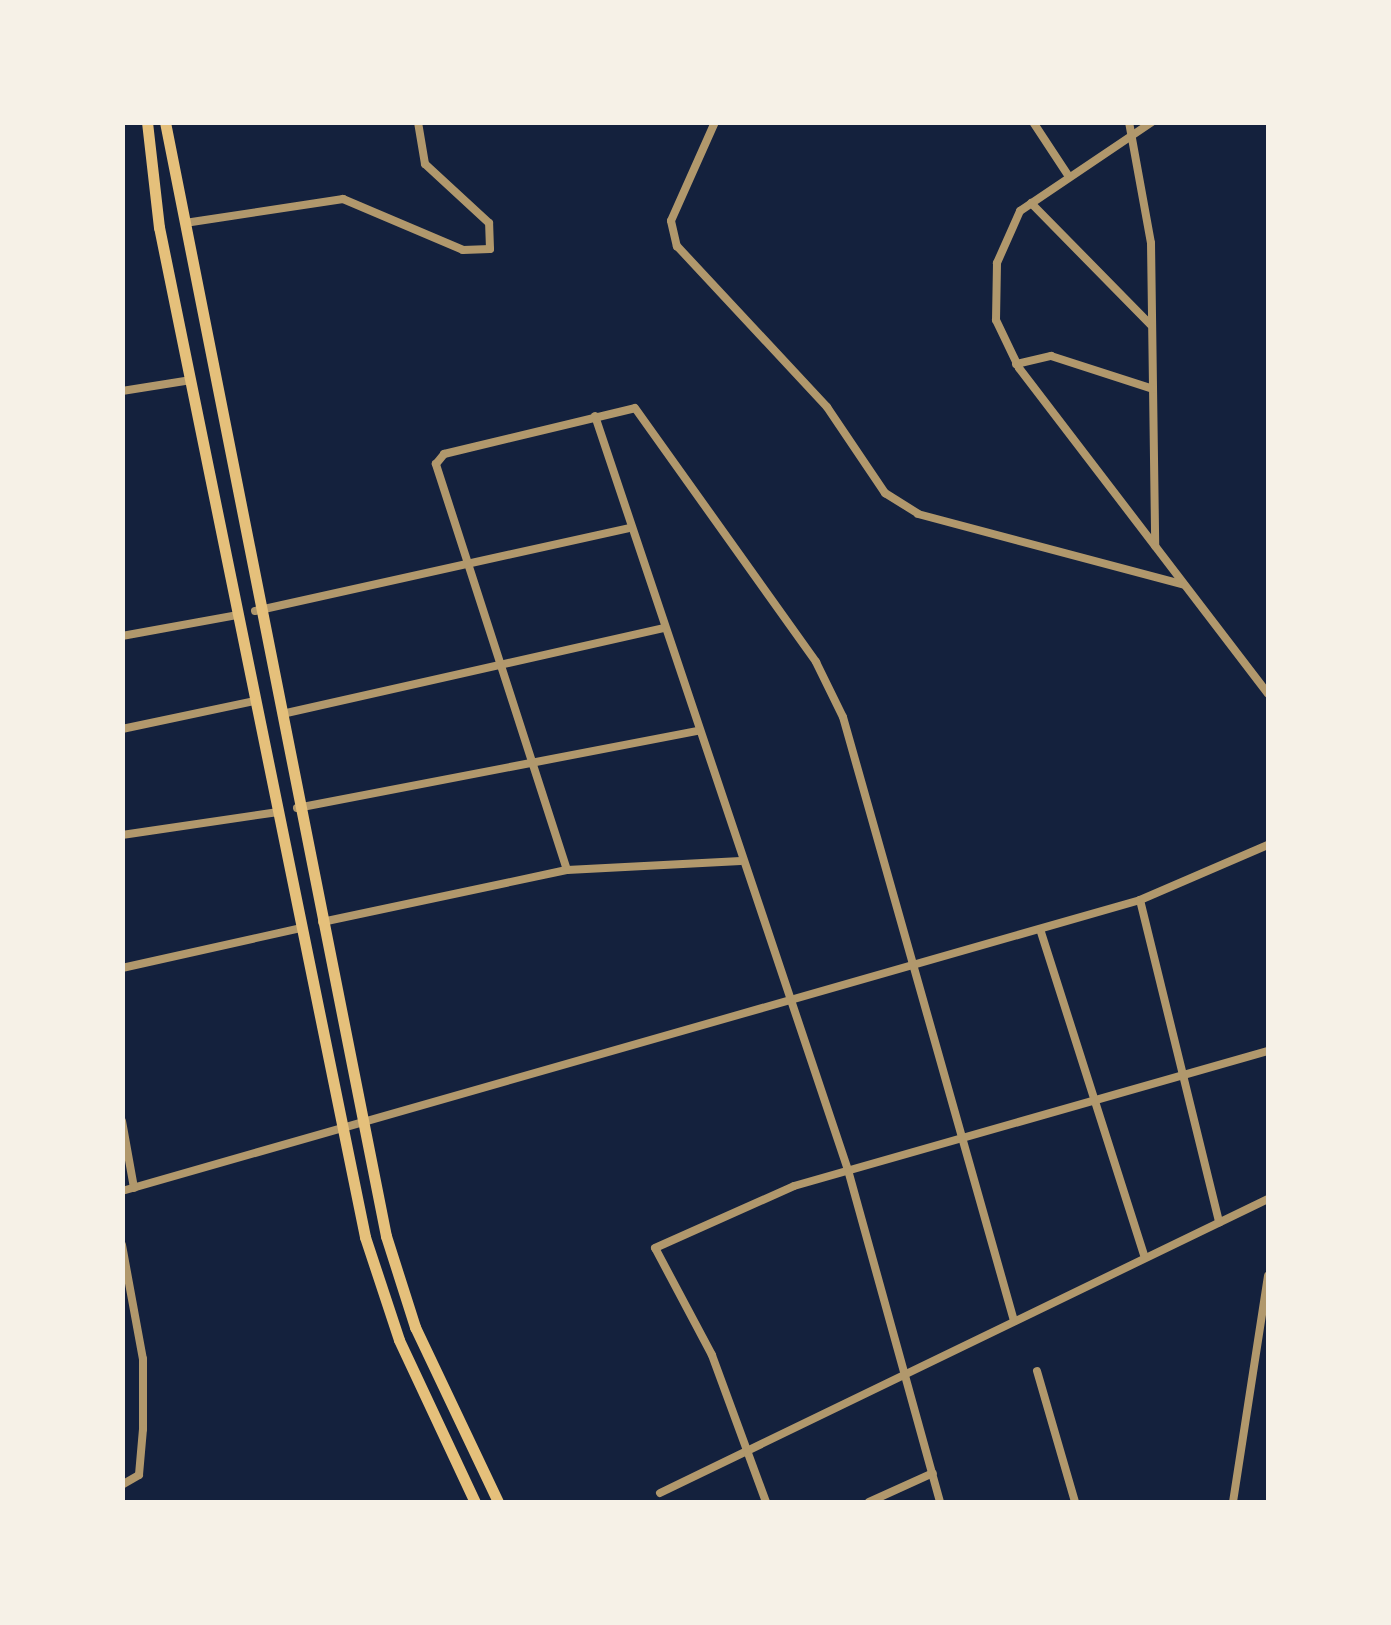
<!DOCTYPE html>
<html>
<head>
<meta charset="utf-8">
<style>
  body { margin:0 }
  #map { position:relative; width:1391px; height:1625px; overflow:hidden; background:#14213d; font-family:"Space Grotesk",sans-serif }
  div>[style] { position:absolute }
  .minor>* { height:8px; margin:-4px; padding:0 4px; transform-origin:4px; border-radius:4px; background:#b1986c }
  .trunk>* { height:11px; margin:-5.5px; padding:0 5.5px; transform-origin:5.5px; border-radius:5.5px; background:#e5c07b }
  span { translate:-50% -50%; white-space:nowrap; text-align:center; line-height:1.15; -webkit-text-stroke:10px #f6f1e7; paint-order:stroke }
  .frame { position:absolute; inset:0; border:125px solid #f6f1e7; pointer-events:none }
</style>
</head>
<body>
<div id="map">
  <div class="minor">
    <i style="left:715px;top:122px;width:108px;rotate:114deg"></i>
    <i style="left:671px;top:221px;width:26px;rotate:77deg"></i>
    <i style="left:677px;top:246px;width:220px;rotate:47deg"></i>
    <i style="left:827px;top:407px;width:104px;rotate:56deg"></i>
    <i style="left:885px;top:493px;width:39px;rotate:32deg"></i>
    <i style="left:918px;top:514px;width:275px;rotate:14.9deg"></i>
    <i style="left:1033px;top:122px;width:64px;rotate:56.6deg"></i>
    <i style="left:1129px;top:122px;width:123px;rotate:79.7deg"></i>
    <i style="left:1151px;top:243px;width:303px;rotate:89.2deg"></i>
    <i style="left:1152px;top:122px;width:159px;rotate:146deg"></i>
    <i style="left:1020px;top:211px;width:57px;rotate:113.9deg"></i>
    <i style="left:997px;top:263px;width:57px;rotate:91deg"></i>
    <i style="left:996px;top:320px;width:53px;rotate:64.4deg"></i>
    <i style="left:1019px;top:368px;width:410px;rotate:52.6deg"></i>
    <i style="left:1031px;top:203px;width:171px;rotate:45.5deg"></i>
    <i style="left:185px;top:223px;width:160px;rotate:-8.6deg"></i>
    <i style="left:343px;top:199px;width:130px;rotate:23deg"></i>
    <i style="left:463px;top:250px;width:27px;rotate:-2deg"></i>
    <i style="left:490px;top:249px;width:26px;rotate:-92deg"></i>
    <i style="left:489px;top:223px;width:87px;rotate:-137.3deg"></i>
    <i style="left:425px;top:164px;width:43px;rotate:-99.5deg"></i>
    <i style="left:1016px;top:364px;width:36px;rotate:-13deg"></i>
    <i style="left:1051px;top:356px;width:107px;rotate:17.9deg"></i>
    <i style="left:122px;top:391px;width:70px;rotate:-9.1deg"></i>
    <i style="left:595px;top:416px;width:795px;rotate:71.45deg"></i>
    <i style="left:848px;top:1170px;width:345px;rotate:74.5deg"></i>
    <i style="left:255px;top:611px;width:382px;rotate:-12.5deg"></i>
    <i style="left:122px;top:636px;width:118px;rotate:-10.3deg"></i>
    <i style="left:282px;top:714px;width:391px;rotate:-12.7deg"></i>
    <i style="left:122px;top:729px;width:136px;rotate:-11.9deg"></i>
    <i style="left:297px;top:808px;width:408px;rotate:-10.9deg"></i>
    <i style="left:122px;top:835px;width:158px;rotate:-8.4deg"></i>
    <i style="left:567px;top:870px;width:427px;rotate:-107.9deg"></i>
    <i style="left:436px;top:464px;width:13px;rotate:-51deg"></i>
    <i style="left:444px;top:454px;width:196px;rotate:-13.5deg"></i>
    <i style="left:635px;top:408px;width:312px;rotate:54.5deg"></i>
    <i style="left:816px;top:662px;width:61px;rotate:63.9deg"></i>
    <i style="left:843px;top:717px;width:628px;rotate:74.19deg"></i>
    <i style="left:1140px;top:900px;width:332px;rotate:76.2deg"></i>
    <i style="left:322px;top:922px;width:250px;rotate:-12deg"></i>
    <i style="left:567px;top:870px;width:174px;rotate:-3deg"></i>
    <i style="left:1040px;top:929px;width:345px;rotate:72.3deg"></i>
    <i style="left:122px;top:968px;width:183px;rotate:-12.6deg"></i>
    <i style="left:122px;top:1121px;width:68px;rotate:79.8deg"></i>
    <i style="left:122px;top:1191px;width:1059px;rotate:-15.95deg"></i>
    <i style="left:1140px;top:900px;width:139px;rotate:-23.3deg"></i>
    <i style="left:122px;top:1245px;width:116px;rotate:79.6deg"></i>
    <i style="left:143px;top:1359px;width:70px;rotate:90deg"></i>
    <i style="left:143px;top:1429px;width:46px;rotate:95deg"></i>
    <i style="left:139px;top:1475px;width:20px;rotate:150deg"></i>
    <i style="left:1037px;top:1371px;width:136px;rotate:73.8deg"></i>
    <i style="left:660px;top:1493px;width:675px;rotate:-25.81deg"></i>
    <i style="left:766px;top:1502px;width:157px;rotate:-110.2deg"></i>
    <i style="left:712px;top:1355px;width:121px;rotate:-118deg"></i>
    <i style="left:655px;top:1248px;width:152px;rotate:-24deg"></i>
    <i style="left:794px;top:1186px;width:493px;rotate:-15.9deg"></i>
    <i style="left:869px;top:1502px;width:70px;rotate:-24.4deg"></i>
    <i style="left:1233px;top:1502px;width:229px;rotate:-81.2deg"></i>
  </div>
  <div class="trunk">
    <i style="left:147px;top:122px;width:106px;rotate:83.5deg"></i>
    <i style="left:159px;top:227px;width:1031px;rotate:78.47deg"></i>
    <i style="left:365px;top:1237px;width:108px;rotate:71.7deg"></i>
    <i style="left:399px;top:1340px;width:179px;rotate:64.9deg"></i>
    <i style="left:165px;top:122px;width:1136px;rotate:78.78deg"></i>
    <i style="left:386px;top:1236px;width:96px;rotate:72.3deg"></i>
    <i style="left:415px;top:1327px;width:194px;rotate:64.6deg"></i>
  </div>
  <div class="frame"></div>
</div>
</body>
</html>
